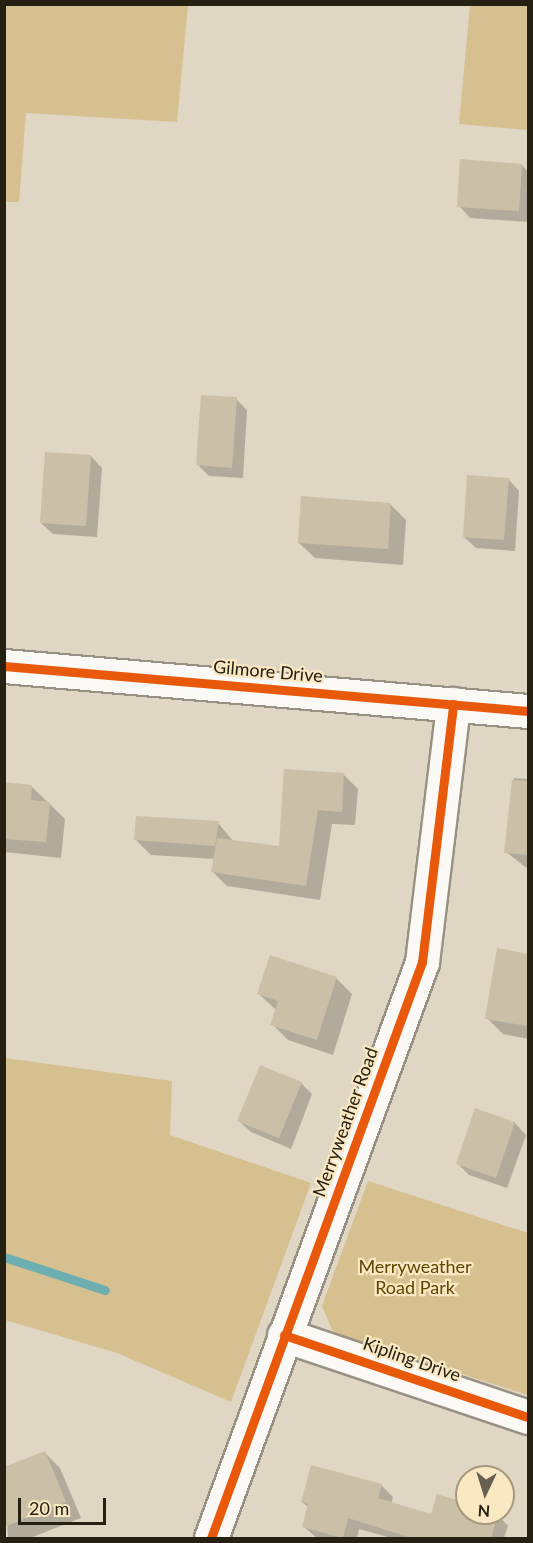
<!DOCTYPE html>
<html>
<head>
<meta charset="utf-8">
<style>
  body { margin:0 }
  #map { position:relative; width:533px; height:1543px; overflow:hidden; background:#dfd6c3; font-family:Lato,sans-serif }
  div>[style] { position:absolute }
  .green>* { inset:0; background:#d6c08f }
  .shadow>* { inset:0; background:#0003 }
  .stream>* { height:9px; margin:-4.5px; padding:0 4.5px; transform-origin:4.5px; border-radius:4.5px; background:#6eaeb1 }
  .building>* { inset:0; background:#cbc0a7 }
  .roads { filter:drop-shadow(2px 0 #989183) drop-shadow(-2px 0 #989183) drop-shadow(0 2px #989183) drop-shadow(0 -2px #989183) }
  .minor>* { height:33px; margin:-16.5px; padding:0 16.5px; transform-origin:16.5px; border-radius:16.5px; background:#faf9f6 }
  .cycleway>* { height:9px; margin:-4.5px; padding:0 4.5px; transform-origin:4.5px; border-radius:4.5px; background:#e8590c }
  span { translate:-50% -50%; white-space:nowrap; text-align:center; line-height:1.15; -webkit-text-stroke:4.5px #fae8c3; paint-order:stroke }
  .street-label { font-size:18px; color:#262012 }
  .park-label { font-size:18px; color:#5e4500 }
  .frame { position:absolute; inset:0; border:6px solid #262012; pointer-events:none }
  .north { position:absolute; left:455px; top:1465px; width:60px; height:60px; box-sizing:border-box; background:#fae8c3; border:2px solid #a5987c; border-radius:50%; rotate:184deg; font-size:16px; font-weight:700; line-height:24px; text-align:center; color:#262012 }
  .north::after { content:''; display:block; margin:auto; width:21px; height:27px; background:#676050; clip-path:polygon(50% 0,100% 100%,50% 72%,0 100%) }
  .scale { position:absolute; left:18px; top:1498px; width:88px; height:27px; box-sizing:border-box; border:3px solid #262012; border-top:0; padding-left:8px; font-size:18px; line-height:21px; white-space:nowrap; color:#262012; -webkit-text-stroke:4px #fae8c3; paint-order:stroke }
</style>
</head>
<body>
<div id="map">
  <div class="green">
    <i style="clip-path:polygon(4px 5px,188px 5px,177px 122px,26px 113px,19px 202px,5px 202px)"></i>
    <i style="clip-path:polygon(470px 5px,528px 5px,528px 130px,459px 124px)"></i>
    <i style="clip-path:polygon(5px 1058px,172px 1081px,170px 1135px,311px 1183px,231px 1402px,117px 1353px,5px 1320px)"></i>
    <i style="clip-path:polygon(368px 1181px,528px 1233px,528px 1395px,334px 1334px,322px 1306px)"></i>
  </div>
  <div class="shadow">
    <i style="clip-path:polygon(522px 165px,528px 172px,528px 222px,470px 218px,459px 206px)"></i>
    <i style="clip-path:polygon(236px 399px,247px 410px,243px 478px,209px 476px,198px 465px)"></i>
    <i style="clip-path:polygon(91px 456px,102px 468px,97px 537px,53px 534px,41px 523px)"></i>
    <i style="clip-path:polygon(508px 479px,519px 491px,515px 551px,476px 548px,464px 537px)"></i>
    <i style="clip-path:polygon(390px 504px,406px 520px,403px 565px,315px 558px,299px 543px)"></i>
    <i style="clip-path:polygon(344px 775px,358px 789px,355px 825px,332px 824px,320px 900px,227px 886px,213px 872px,215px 859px,151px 855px,136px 840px,218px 823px,233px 841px,280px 848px)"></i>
    <i style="clip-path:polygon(514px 778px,528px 779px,528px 869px,506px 852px)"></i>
    <i style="clip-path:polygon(4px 783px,31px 786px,65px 819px,61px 858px,4px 852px)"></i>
    <i style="clip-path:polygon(499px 950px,528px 955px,528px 1039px,503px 1034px,487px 1018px)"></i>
    <i style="clip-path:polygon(336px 978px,352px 994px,333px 1055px,288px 1040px,272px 1024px,276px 1010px,259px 994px)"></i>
    <i style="clip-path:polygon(301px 1083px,312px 1094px,291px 1149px,251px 1132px,239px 1121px)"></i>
    <i style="clip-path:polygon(476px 1110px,515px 1123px,526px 1135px,507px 1188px,469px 1175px,457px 1163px)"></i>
    <i style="clip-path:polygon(44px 1452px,60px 1468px,81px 1518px,30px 1538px,8px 1538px,4px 1469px)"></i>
    <i style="clip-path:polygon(381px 1485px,393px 1497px,391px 1504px,432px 1516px,467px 1505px,467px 1513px,497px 1514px,508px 1526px,504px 1538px,391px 1538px,359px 1529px,357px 1538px,317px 1538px,304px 1527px,309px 1508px,302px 1502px)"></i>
  </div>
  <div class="stream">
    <i style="left:4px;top:1257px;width:106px;rotate:18.1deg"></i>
  </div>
  <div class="building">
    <i style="clip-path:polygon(460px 159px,522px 164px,519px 211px,457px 207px)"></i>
    <i style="clip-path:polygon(201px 395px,237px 397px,232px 468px,196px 465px)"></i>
    <i style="clip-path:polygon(45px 452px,91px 455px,86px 526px,40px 523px)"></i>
    <i style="clip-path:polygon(467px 475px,509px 478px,504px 540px,463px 537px)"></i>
    <i style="clip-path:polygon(301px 496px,391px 503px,388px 549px,298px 543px)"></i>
    <i style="clip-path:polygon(284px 769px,344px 773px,342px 812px,318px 810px,306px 886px,211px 872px,217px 838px,279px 846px)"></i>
    <i style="clip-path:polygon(512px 780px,528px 781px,528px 855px,504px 853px)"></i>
    <i style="clip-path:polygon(4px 782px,32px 785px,31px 800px,50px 802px,46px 842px,4px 839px)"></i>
    <i style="clip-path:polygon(136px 816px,219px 821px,215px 846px,134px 840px)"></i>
    <i style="clip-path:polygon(497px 948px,528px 954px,528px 1026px,485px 1019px)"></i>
    <i style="clip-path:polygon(270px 955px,337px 977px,317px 1040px,270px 1025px,278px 1001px,257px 994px)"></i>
    <i style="clip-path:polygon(260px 1065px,302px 1082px,279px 1138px,237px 1121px)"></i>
    <i style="clip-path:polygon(475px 1108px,515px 1122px,496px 1178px,456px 1164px)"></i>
    <i style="clip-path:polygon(45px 1451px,66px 1502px,4px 1527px,4px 1467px)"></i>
    <i style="clip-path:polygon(311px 1465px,382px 1484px,378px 1498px,431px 1514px,437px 1494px,467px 1503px,467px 1513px,498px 1513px,491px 1539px,415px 1539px,348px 1518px,343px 1538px,302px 1527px,308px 1504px,301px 1502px)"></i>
  </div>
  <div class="roads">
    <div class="minor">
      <i style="left:4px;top:666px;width:526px;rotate:4.91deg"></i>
      <i style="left:284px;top:1335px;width:257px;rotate:18.6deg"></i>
      <i style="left:211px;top:1538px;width:613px;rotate:-69.88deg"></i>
      <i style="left:422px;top:962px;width:260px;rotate:-83.1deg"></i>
    </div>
  </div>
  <div class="cycleway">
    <i style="left:4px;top:666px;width:526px;rotate:4.91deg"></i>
    <i style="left:284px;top:1335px;width:257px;rotate:18.6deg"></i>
    <i style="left:211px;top:1538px;width:613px;rotate:-69.88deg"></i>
    <i style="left:422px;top:962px;width:260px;rotate:-83.1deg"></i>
  </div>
  <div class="street-label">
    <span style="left:268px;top:671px;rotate:5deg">Gilmore Drive</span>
    <span style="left:345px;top:1122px;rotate:-70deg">Merryweather Road</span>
    <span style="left:412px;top:1359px;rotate:19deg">Kipling Drive</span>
  </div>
  <div class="park-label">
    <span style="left:415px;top:1277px">Merryweather<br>Road Park</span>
  </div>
  <div class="frame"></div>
  <div class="north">N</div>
  <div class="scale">20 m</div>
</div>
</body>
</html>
